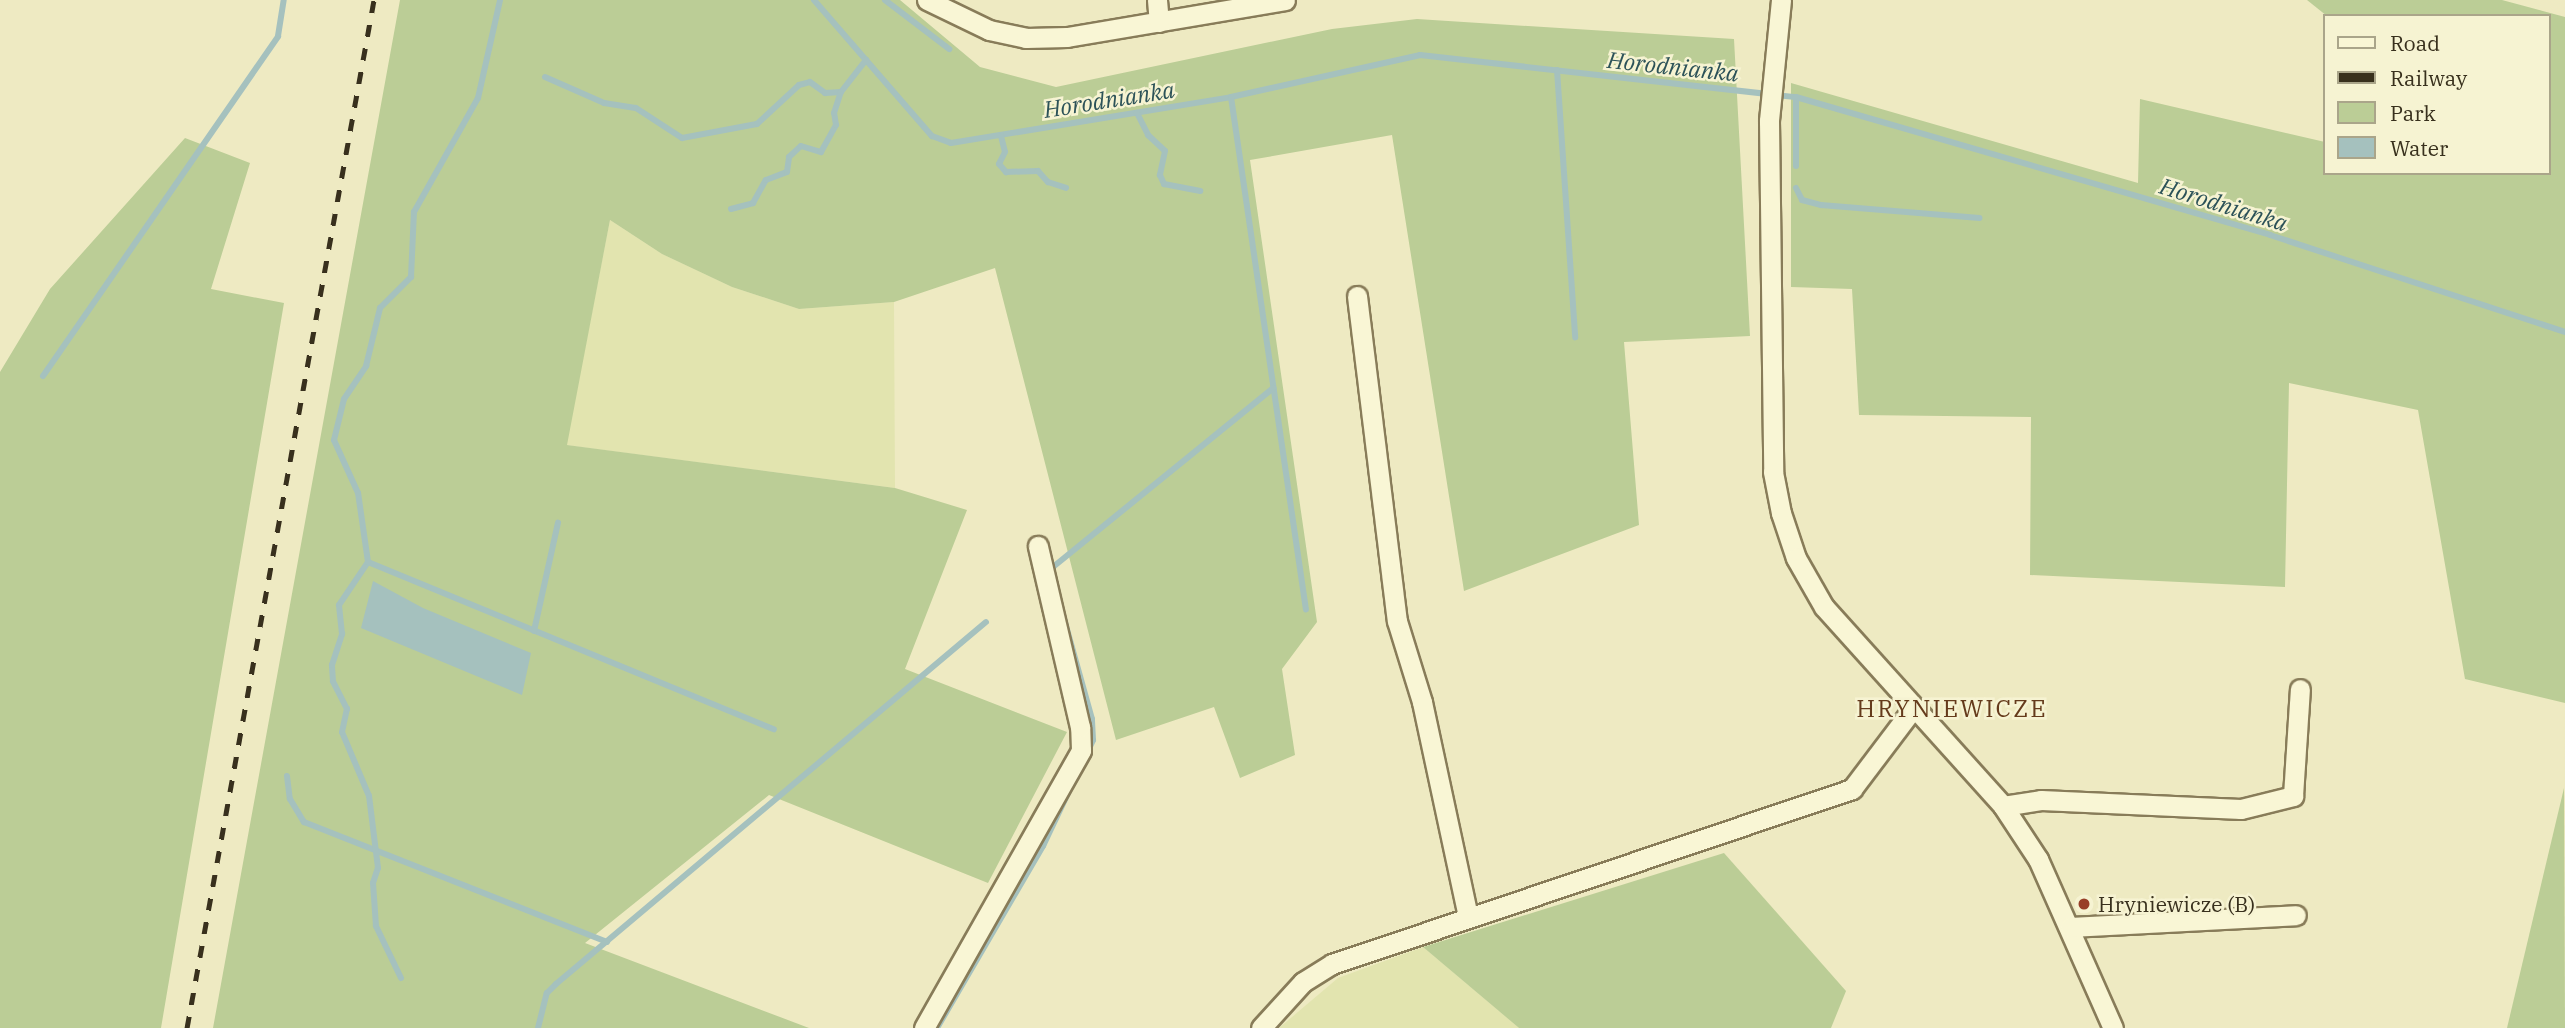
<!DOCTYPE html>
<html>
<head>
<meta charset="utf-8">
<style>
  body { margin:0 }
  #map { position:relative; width:2565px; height:1028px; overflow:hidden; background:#eeeac2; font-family:"IBM Plex Serif",serif }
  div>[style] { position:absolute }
  .farmland>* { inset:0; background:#e2e4af }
  .green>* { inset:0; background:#bbcd96 }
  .water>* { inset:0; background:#a5c1be }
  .stream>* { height:6px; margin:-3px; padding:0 3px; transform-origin:3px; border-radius:3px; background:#a5c1be }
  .roads { filter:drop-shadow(2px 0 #887c59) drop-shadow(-2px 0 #887c59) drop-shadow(0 2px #887c59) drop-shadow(0 -2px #887c59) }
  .minor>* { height:19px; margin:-9.5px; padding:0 9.5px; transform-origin:9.5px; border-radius:9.5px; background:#f9f6d5 }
  .rail>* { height:5px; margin-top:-2.5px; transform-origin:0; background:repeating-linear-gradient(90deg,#38301d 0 12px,transparent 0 24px) }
  .dots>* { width:19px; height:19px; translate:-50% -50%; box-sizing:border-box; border:4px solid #f6f3d2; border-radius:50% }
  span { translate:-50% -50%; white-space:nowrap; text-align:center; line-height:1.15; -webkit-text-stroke:5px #f6f3d2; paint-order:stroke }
  .poi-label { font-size:21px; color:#38301d }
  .left { translate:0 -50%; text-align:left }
  .water-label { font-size:23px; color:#2c5258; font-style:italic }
  .quarter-label { font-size:24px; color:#653b1c; letter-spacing:2px }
  .legend { position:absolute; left:2323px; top:14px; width:228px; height:161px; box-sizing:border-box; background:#f6f3d2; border:2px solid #aaa58a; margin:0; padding:9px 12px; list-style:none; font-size:21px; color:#38301d }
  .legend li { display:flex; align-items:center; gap:14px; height:35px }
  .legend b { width:35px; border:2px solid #aaa58a }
</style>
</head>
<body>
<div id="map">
  <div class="farmland">
    <i style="clip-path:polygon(610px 220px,662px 254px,732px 287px,799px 309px,894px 302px,895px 488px,566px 445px)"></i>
    <i style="clip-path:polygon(1423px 947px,1519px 1028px,1279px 1028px,1338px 978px)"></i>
  </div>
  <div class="green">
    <i style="clip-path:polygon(400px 0,900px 0,980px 67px,1056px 87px,1332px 29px,1417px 19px,1734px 39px,1750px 336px,1624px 342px,1639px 525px,1464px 591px,1392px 135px,1250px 160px,1317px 622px,1282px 669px,1295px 755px,1240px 778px,1214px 707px,1116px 740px,995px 268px,894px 302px,799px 309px,732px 287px,662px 254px,610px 220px,567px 445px,895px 488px,967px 510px,905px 669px,1067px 732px,988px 883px,769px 795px,585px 943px,809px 1028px,213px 1028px)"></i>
    <i style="clip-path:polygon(2307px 0,2502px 0,2565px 17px,2565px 703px,2465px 679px,2418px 410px,2289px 383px,2285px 587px,2030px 575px,2031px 417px,1859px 415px,1852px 289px,1791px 287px,1791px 83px,2138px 183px,2140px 99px,2325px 142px,2325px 173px,2549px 173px,2549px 16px,2327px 16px)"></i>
    <i style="clip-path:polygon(185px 138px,250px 163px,211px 289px,284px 303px,161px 1028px,0 1028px,0 372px,50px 289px)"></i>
    <i style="clip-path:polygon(2564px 788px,2565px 1028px,2507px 1028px)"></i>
    <i style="clip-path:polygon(1724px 853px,1846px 991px,1831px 1028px,1519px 1028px,1423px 947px)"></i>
  </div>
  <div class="water">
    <i style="clip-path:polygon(373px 581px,423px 608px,531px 653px,522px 695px,361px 628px)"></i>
  </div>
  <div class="stream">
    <i style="left:814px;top:0;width:180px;rotate:49.1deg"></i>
    <i style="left:932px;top:136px;width:20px;rotate:20deg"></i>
    <i style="left:951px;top:143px;width:284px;rotate:-9.3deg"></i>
    <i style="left:1231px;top:97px;width:194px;rotate:-12.5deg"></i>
    <i style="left:1420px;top:55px;width:378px;rotate:6.4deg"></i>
    <i style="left:1796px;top:97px;width:494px;rotate:16.2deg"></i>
    <i style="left:2270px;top:235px;width:311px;rotate:18.2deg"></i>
    <i style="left:885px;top:0;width:81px;rotate:37.4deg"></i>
    <i style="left:1557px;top:70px;width:268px;rotate:86.1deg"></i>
    <i style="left:545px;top:77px;width:64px;rotate:23.8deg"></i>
    <i style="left:604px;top:103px;width:32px;rotate:9deg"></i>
    <i style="left:636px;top:108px;width:55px;rotate:33.1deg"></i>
    <i style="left:682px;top:138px;width:76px;rotate:-10.6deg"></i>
    <i style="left:757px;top:124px;width:57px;rotate:-42.9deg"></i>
    <i style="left:799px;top:85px;width:11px;rotate:-15deg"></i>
    <i style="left:810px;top:82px;width:19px;rotate:36deg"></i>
    <i style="left:825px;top:93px;width:16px;rotate:-4deg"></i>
    <i style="left:841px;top:92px;width:41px;rotate:-52deg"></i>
    <i style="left:1231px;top:97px;width:518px;rotate:81.68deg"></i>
    <i style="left:1137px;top:113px;width:25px;rotate:63deg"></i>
    <i style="left:1148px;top:135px;width:23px;rotate:43deg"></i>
    <i style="left:1165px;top:151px;width:25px;rotate:102deg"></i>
    <i style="left:1160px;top:175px;width:10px;rotate:66deg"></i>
    <i style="left:1164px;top:184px;width:37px;rotate:11deg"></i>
    <i style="left:1001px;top:136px;width:16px;rotate:76deg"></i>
    <i style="left:1005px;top:152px;width:13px;rotate:117deg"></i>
    <i style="left:999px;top:164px;width:11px;rotate:49deg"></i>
    <i style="left:1006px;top:172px;width:32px;rotate:-2deg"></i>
    <i style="left:1038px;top:171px;width:15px;rotate:48deg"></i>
    <i style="left:1048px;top:182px;width:19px;rotate:18deg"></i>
    <i style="left:1796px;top:166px;width:69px;rotate:-90deg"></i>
    <i style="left:1796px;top:188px;width:13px;rotate:63deg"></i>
    <i style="left:1802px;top:200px;width:20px;rotate:15deg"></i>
    <i style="left:1821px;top:205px;width:159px;rotate:4.7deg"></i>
    <i style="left:731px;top:209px;width:23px;rotate:-15deg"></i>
    <i style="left:753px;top:203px;width:26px;rotate:-61deg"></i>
    <i style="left:766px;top:180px;width:22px;rotate:-21deg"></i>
    <i style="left:787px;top:172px;width:15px;rotate:-82deg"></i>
    <i style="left:789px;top:157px;width:16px;rotate:-43deg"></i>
    <i style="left:801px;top:146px;width:21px;rotate:17deg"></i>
    <i style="left:821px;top:152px;width:31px;rotate:-61deg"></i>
    <i style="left:836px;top:125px;width:12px;rotate:-99deg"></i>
    <i style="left:834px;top:113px;width:22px;rotate:-72deg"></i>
    <i style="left:43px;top:376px;width:413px;rotate:-55.3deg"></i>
    <i style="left:278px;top:36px;width:36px;rotate:-81deg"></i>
    <i style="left:368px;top:562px;width:439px;rotate:22.4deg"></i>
    <i style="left:1053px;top:574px;width:7px;rotate:-90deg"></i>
    <i style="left:1053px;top:567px;width:284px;rotate:-39.1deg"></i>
    <i style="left:534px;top:631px;width:111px;rotate:-77.5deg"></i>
    <i style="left:287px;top:776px;width:23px;rotate:83deg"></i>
    <i style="left:290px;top:799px;width:27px;rotate:59deg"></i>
    <i style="left:304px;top:822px;width:326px;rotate:21.6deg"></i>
    <i style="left:401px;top:978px;width:58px;rotate:-115.7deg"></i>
    <i style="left:376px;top:926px;width:43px;rotate:-94deg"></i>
    <i style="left:373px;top:883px;width:16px;rotate:-72deg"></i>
    <i style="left:378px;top:868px;width:73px;rotate:-97.1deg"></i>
    <i style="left:369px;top:796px;width:69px;rotate:-112.9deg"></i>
    <i style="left:342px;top:732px;width:24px;rotate:-78deg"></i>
    <i style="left:347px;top:709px;width:31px;rotate:-117deg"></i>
    <i style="left:333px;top:681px;width:16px;rotate:-94deg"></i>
    <i style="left:332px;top:665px;width:33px;rotate:-72deg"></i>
    <i style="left:342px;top:634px;width:29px;rotate:-96deg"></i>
    <i style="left:339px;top:605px;width:52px;rotate:-56deg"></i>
    <i style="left:368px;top:562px;width:70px;rotate:-98.2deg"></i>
    <i style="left:358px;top:493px;width:58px;rotate:-114.4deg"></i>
    <i style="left:334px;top:440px;width:42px;rotate:-76.3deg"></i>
    <i style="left:344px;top:399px;width:40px;rotate:-56deg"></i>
    <i style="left:366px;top:366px;width:60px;rotate:-76.4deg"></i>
    <i style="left:380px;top:308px;width:44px;rotate:-45deg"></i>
    <i style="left:411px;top:277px;width:65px;rotate:-87.4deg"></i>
    <i style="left:414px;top:212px;width:131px;rotate:-60.7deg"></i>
    <i style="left:478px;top:98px;width:100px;rotate:-77.3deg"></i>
    <i style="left:538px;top:1028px;width:36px;rotate:-76deg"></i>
    <i style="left:547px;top:993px;width:13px;rotate:-45deg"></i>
    <i style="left:556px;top:984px;width:562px;rotate:-40.09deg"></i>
    <i style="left:937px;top:1028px;width:211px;rotate:-59.8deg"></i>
    <i style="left:1043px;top:846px;width:117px;rotate:-64.7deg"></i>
    <i style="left:1093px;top:740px;width:21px;rotate:-93deg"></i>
    <i style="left:1092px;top:719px;width:104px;rotate:-105.6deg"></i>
  </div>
  <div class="roads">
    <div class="minor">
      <i style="left:927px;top:0;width:69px;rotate:25.8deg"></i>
      <i style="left:989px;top:30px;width:38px;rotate:12deg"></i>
      <i style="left:1026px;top:38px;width:41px;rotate:-1.4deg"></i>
      <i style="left:1067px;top:37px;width:221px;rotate:-9.6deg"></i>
      <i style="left:1157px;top:0;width:22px;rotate:85deg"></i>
      <i style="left:1781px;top:0;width:122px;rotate:95.7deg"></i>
      <i style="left:1769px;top:121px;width:351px;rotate:89.3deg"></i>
      <i style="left:1773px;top:472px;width:42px;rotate:79deg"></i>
      <i style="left:1781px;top:513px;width:47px;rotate:71.6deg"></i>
      <i style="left:1796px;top:558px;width:56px;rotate:60.3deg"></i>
      <i style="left:1824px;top:607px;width:268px;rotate:48deg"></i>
      <i style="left:2003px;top:806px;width:64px;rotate:56.6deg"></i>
      <i style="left:2038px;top:859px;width:185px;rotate:66.1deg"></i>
      <i style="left:1357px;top:296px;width:327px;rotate:83deg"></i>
      <i style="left:1397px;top:621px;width:85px;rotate:72.8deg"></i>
      <i style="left:1422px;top:702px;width:219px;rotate:77.9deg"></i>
      <i style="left:2003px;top:806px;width:38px;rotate:-9deg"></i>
      <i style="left:2041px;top:800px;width:200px;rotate:2.6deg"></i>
      <i style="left:2241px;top:809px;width:54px;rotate:-14deg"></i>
      <i style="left:2293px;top:796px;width:107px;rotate:-86.3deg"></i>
      <i style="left:2070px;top:927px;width:226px;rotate:-3deg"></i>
      <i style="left:924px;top:1028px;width:319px;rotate:-60.5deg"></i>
      <i style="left:1081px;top:750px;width:23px;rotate:-92deg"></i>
      <i style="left:1080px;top:727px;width:186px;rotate:-103.1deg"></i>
      <i style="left:1261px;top:1028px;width:62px;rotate:-47.6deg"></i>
      <i style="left:1303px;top:982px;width:34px;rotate:-32deg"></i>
      <i style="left:1332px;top:964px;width:549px;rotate:-18.6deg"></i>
      <i style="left:1852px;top:789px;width:103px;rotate:-52.9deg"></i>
    </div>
  </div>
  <div class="rail">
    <i style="left:187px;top:1028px;width:1045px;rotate:-79.69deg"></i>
  </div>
  <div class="dots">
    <i style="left:2084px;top:904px;background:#983f28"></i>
  </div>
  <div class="poi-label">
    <span class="left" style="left:2098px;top:904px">Hryniewicze (B)</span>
  </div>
  <div class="water-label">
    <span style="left:1673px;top:66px;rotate:6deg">Horodnianka</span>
    <span style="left:1109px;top:99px;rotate:-9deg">Horodnianka</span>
    <span style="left:2224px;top:204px;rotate:17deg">Horodnianka</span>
  </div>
  <div class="quarter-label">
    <span style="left:1952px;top:709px">HRYNIEWICZE</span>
  </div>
  <ul class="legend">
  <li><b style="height:9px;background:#f9f6d5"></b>Road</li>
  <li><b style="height:9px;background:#38301d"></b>Railway</li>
  <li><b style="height:19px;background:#bbcd96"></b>Park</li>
  <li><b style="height:19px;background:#a5c1be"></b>Water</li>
  </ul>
</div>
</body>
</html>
